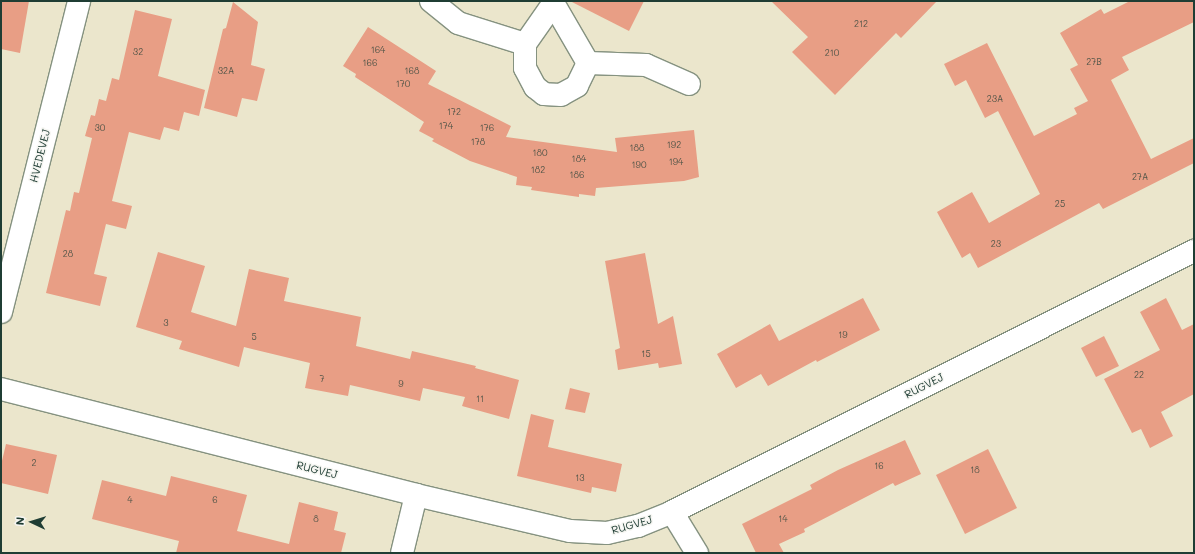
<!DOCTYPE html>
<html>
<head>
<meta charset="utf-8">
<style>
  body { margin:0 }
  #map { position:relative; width:1195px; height:554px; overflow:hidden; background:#ebe6cc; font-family:Mali,sans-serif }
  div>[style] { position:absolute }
  .building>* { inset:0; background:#e89e85 }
  .roads { filter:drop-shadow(1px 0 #859280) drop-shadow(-1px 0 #859280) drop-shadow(0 1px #859280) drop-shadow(0 -1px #859280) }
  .street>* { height:22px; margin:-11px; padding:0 11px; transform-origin:11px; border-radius:11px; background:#fff }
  span { translate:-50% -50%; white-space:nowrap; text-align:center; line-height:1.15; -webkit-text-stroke:3px #f6f6f2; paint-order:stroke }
  .number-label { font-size:9px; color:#515548 }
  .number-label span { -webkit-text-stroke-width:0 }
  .street-label { font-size:11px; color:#1f3d34 }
  .frame { position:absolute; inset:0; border:2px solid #1f3d34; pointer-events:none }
  .north { position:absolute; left:12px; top:502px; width:40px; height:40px; -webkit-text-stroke:3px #f6f6f2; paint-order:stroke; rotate:274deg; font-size:11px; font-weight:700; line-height:16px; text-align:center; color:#1f3d34 }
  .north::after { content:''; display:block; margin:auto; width:14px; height:18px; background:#1f3d34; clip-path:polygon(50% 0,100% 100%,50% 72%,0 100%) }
</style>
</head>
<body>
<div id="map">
  <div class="building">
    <i style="clip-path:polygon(1px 1px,29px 1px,20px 53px,1px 49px)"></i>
    <i style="clip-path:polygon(570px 1px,644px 1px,629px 31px)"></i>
    <i style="clip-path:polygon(771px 1px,937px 1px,901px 38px,896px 33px,835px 95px,792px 52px,808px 37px)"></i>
    <i style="clip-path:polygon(1130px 1px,1194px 1px,1194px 22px,1122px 57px,1129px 70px,1111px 80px,1151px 159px,1194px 138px,1194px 163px,1103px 209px,1099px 203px,978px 268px,970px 253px,962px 258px,937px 212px,972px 192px,989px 223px,1040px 194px,998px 111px,985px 118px,966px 80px,955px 86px,944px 64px,987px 43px,1034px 136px,1077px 114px,1074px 108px,1088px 101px,1070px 69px,1078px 65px,1060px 33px,1101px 9px,1104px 14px)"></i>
    <i style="clip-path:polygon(233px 2px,258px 22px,251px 65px,265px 69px,257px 101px,242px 98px,237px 117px,204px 108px,223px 29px,226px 28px)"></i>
    <i style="clip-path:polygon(135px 10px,172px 19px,158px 76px,205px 90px,199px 116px,184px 112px,179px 131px,164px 127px,160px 140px,129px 132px,112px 201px,132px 206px,126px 229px,106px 224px,94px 274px,107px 277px,100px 306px,46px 293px,66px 210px,70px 211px,74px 192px,79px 193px,92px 138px,85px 136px,91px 115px,95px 116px,99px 99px,106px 101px,112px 78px,119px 80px)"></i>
    <i style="clip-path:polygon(368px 27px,436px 71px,428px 84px,511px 126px,506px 137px,617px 152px,615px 138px,694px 130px,699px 177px,684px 181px,596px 188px,595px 196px,579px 194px,579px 197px,531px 190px,532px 187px,516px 185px,517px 177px,470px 161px,432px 141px,434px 139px,419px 131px,424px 122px,355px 77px,356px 74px,343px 66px)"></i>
    <i style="clip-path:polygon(158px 252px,205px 266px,191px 312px,236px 326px,249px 269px,289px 278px,284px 301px,361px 317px,356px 346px,410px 359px,412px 351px,476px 366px,475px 368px,519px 380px,509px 419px,462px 406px,465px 397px,423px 388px,420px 401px,350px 385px,348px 396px,305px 388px,310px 363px,244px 347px,239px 367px,179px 349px,182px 341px,136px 327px)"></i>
    <i style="clip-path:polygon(645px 253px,658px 324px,673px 316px,682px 364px,659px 368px,658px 363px,618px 370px,615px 350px,620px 348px,605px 261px)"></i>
    <i style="clip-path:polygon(863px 298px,880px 330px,817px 362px,816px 360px,768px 386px,761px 374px,736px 388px,717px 354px,770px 324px,779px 341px)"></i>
    <i style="clip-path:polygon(1166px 298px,1182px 330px,1194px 324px,1194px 394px,1161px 412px,1173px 436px,1150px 448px,1141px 429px,1132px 433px,1104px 379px,1160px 350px,1140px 312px)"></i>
    <i style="clip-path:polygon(1104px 336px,1119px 366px,1096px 377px,1081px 348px)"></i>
    <i style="clip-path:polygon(570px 388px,590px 393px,585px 413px,565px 409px)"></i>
    <i style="clip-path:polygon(531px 414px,554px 420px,548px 447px,622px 464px,616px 492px,592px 487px,591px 493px,517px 476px)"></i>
    <i style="clip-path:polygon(905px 440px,921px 474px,895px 486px,893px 483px,804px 529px,805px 532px,779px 544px,784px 553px,756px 553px,742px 524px,812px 489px,810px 485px,838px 470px)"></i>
    <i style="clip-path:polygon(6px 444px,57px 455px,48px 494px,1px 483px,1px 465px)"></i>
    <i style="clip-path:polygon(988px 449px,1017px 508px,965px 534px,936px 475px)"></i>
    <i style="clip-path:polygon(171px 476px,247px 495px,237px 531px,289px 544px,299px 502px,338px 512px,334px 530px,346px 533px,341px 553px,176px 553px,179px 541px,92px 519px,102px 480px,166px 496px)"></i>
  </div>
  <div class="roads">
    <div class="street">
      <i style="left:431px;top:1px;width:35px;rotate:39deg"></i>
      <i style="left:458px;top:23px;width:70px;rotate:17.4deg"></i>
      <i style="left:552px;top:1px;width:72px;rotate:59.9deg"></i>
      <i style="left:588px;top:63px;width:25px;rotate:116deg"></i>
      <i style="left:577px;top:86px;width:18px;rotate:151deg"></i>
      <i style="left:561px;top:95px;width:17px;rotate:-177deg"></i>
      <i style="left:544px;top:94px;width:11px;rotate:-142deg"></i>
      <i style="left:535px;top:87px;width:21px;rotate:-118deg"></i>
      <i style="left:525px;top:68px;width:24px;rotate:-90deg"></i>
      <i style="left:525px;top:44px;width:49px;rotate:-55deg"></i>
      <i style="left:588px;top:63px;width:58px;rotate:2deg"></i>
      <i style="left:646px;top:65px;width:47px;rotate:23.8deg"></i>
      <i style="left:1px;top:312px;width:321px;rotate:-75.9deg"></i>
      <i style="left:1px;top:389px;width:428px;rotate:14.3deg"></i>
      <i style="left:416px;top:495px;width:158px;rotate:13.2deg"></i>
      <i style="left:570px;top:531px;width:37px;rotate:3deg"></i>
      <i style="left:607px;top:533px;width:32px;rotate:-13deg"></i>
      <i style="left:638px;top:526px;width:37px;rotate:-22deg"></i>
      <i style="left:672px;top:512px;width:584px;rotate:-26.57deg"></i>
      <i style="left:672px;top:512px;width:48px;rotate:58.6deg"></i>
      <i style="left:402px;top:553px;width:60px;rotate:-76.4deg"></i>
    </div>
  </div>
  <div class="number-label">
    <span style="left:861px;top:24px">212</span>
    <span style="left:378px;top:50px">164</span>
    <span style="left:138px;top:52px">32</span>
    <span style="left:832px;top:53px">210</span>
    <span style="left:1094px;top:62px">27B</span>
    <span style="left:370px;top:63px">166</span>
    <span style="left:226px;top:71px">32A</span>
    <span style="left:412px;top:71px">168</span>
    <span style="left:403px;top:84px">170</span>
    <span style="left:995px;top:99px">23A</span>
    <span style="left:454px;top:112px">172</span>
    <span style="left:446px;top:126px">174</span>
    <span style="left:100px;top:128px">30</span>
    <span style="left:487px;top:128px">176</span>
    <span style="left:478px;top:142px">178</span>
    <span style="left:674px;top:145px">192</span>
    <span style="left:637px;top:148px">188</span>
    <span style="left:540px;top:153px">180</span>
    <span style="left:579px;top:159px">184</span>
    <span style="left:676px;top:162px">194</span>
    <span style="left:639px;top:165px">190</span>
    <span style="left:538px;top:170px">182</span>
    <span style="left:577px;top:175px">186</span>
    <span style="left:1140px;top:177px">27A</span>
    <span style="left:1060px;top:204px">25</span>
    <span style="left:996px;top:244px">23</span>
    <span style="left:68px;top:254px">28</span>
    <span style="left:166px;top:323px">3</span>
    <span style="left:843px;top:335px">19</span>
    <span style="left:254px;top:337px">5</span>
    <span style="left:646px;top:354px">15</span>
    <span style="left:1139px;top:375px">22</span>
    <span style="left:322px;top:379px">7</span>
    <span style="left:401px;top:384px">9</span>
    <span style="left:480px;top:399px">11</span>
    <span style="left:34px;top:463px">2</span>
    <span style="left:879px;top:466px">16</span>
    <span style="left:975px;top:470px">18</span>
    <span style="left:580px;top:478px">13</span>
    <span style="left:130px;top:500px">4</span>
    <span style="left:215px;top:500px">6</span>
    <span style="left:316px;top:519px">8</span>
    <span style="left:783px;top:519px">14</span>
  </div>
  <div class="street-label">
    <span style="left:40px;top:156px;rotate:-76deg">HVEDEVEJ</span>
    <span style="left:924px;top:386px;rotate:-27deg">RUGVEJ</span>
    <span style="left:317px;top:470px;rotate:14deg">RUGVEJ</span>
    <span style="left:632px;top:525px;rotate:-16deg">RUGVEJ</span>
  </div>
  <div class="frame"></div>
  <div class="north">N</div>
</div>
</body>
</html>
